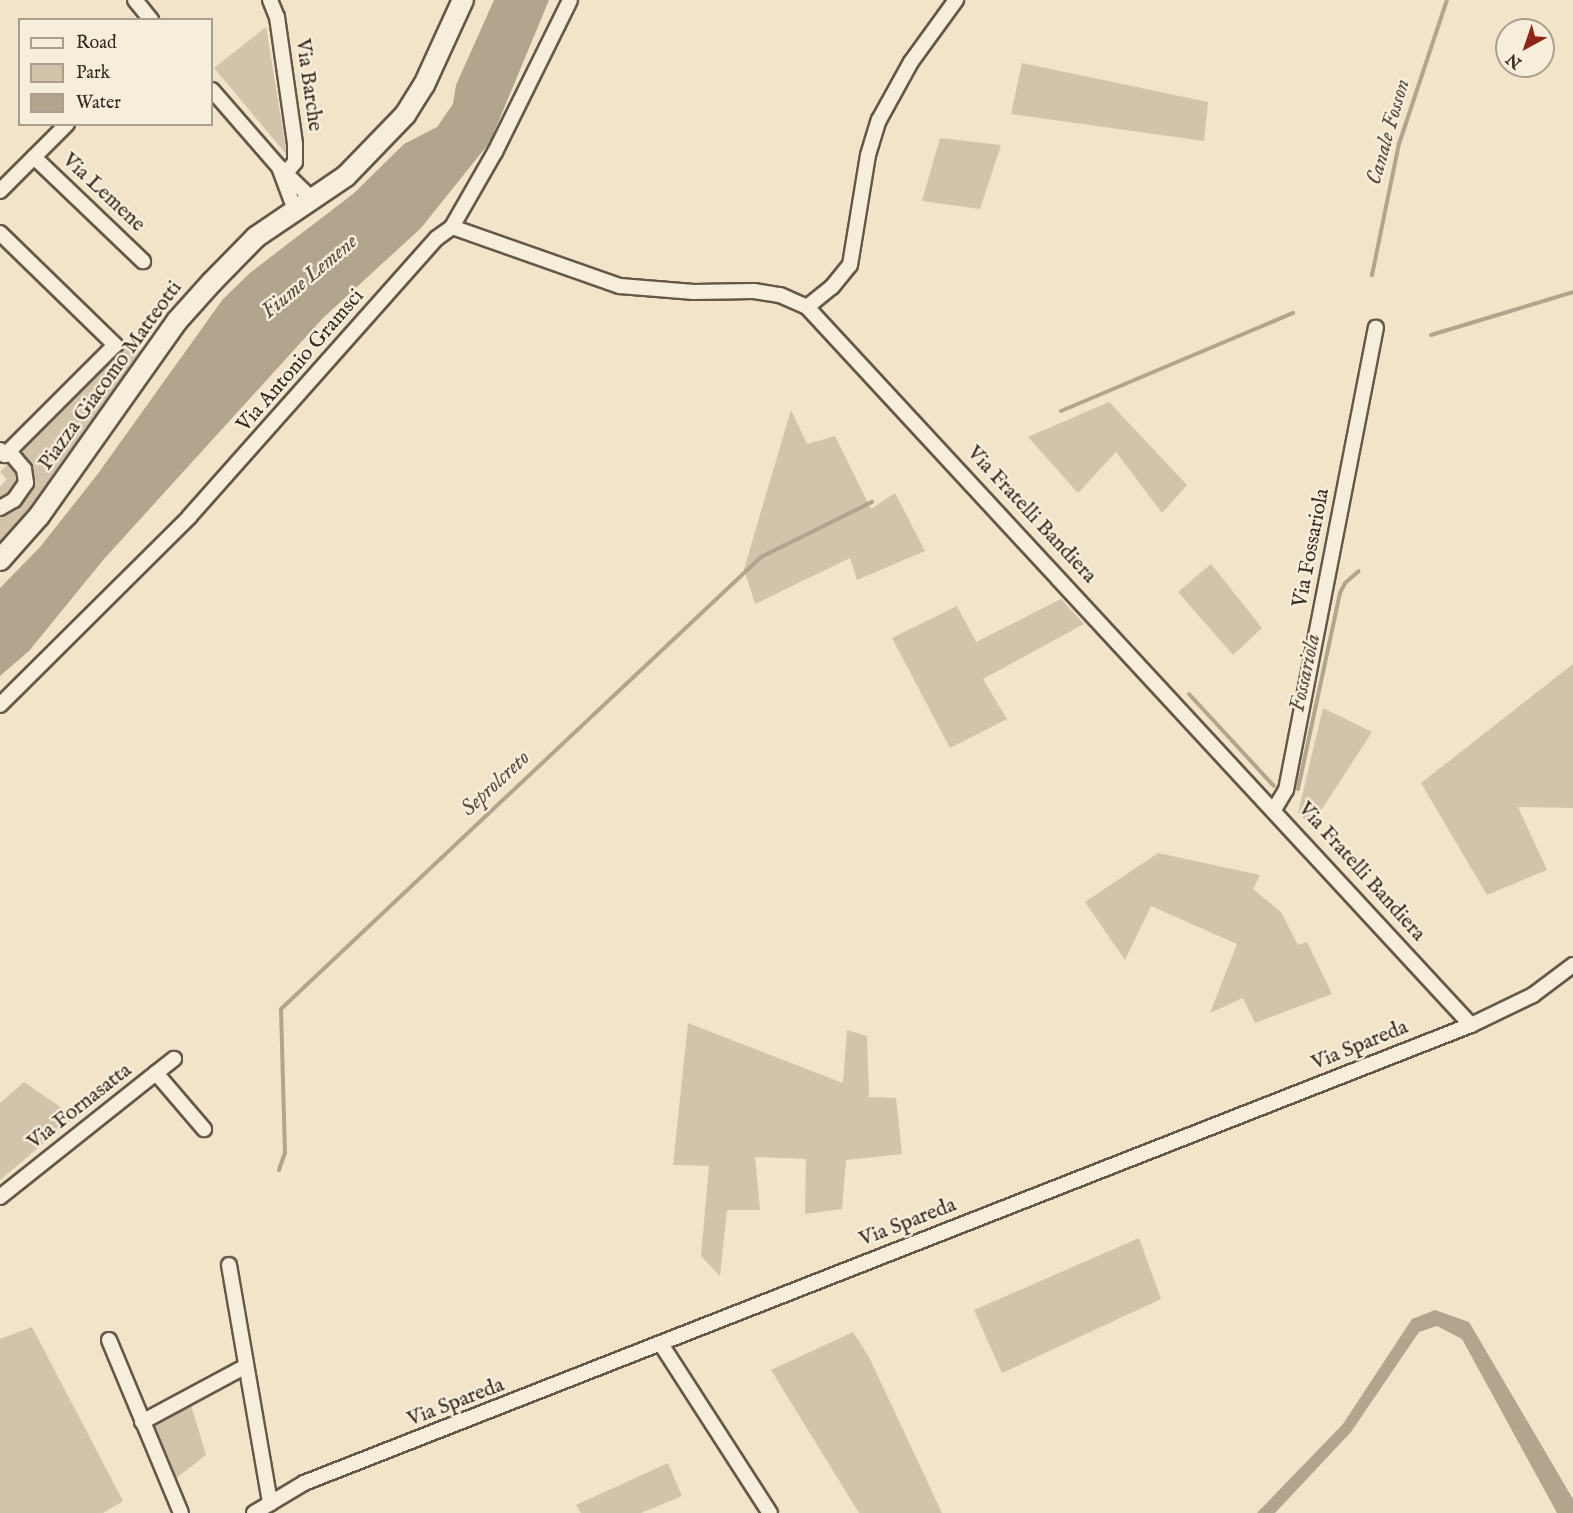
<!DOCTYPE html>
<html>
<head>
<meta charset="utf-8">
<style>
  body { margin:0 }
  #map { position:relative; width:1573px; height:1513px; overflow:hidden; background:#f1e4c8; font-family:"IM FELL English",serif }
  div>[style] { position:absolute }
  .green>* { inset:0; background:#d1c4ab }
  .water>* { inset:0; background:#b2a58e }
  .stream>* { height:4px; margin:-2px; padding:0 2px; transform-origin:2px; border-radius:2px; background:#b2a58e }
  .roads { filter:drop-shadow(2px 0 #665848) drop-shadow(-2px 0 #665848) drop-shadow(0 2px #665848) drop-shadow(0 -2px #665848) }
  .street>* { height:14px; margin:-7px; padding:0 7px; transform-origin:7px; border-radius:7px; background:#f6eddb }
  .secondary>* { height:20px; margin:-10px; padding:0 10px; transform-origin:10px; border-radius:10px; background:#f6eddb }
  span { translate:-50% -50%; white-space:nowrap; text-align:center; line-height:1.15; -webkit-text-stroke:5px #f6eddb; paint-order:stroke }
  .street-label { font-size:21px; color:#372a1e }
  .water-label { font-size:22px; color:#5c4f40; font-style:italic }
  .legend { position:absolute; left:18px; top:18px; width:195px; height:108px; box-sizing:border-box; background:#f6eddb; border:2px solid #aa9f8f; margin:0; padding:8px 10px; list-style:none; font-size:18px; color:#372a1e }
  .legend li { display:flex; align-items:center; gap:12px; height:30px }
  .legend b { width:30px; border:2px solid #aa9f8f }
  .north { position:absolute; left:1495px; top:18px; width:60px; height:60px; box-sizing:border-box; background:#f6eddb; border:2px solid #aa9f8f; border-radius:50%; rotate:220deg; font-size:16px; font-weight:700; line-height:24px; text-align:center; color:#372a1e }
  .north::after { content:''; display:block; margin:auto; width:21px; height:27px; background:#8f2418; clip-path:polygon(50% 0,100% 100%,50% 72%,0 100%) }
</style>
</head>
<body>
<div id="map">
  <div class="green">
    <i style="clip-path:polygon(266px 27px,287px 155px,214px 68px)"></i>
    <i style="clip-path:polygon(1022px 63px,1208px 102px,1204px 141px,1011px 114px)"></i>
    <i style="clip-path:polygon(940px 138px,1001px 145px,980px 209px,922px 201px)"></i>
    <i style="clip-path:polygon(130px 343px,144px 354px,32px 515px,0 546px,0 487px,7px 479px,0 472px)"></i>
    <i style="clip-path:polygon(1109px 402px,1187px 485px,1162px 513px,1116px 452px,1078px 493px,1028px 437px)"></i>
    <i style="clip-path:polygon(791px 410px,807px 444px,835px 436px,871px 509px,895px 493px,925px 551px,857px 580px,850px 558px,755px 604px,744px 569px)"></i>
    <i style="clip-path:polygon(1211px 564px,1262px 628px,1233px 655px,1178px 592px)"></i>
    <i style="clip-path:polygon(1061px 599px,1084px 624px,983px 679px,1007px 719px,950px 748px,892px 638px,957px 606px,976px 642px)"></i>
    <i style="clip-path:polygon(1573px 664px,1573px 808px,1518px 807px,1547px 870px,1487px 895px,1421px 783px)"></i>
    <i style="clip-path:polygon(1323px 708px,1372px 732px,1311px 826px,1298px 813px)"></i>
    <i style="clip-path:polygon(1158px 853px,1260px 875px,1253px 889px,1281px 912px,1298px 945px,1307px 942px,1332px 994px,1255px 1023px,1243px 998px,1210px 1013px,1237px 944px,1151px 906px,1125px 960px,1085px 902px)"></i>
    <i style="clip-path:polygon(688px 1023px,843px 1083px,847px 1030px,867px 1036px,869px 1097px,896px 1098px,902px 1154px,846px 1160px,842px 1209px,805px 1214px,806px 1159px,755px 1157px,760px 1210px,727px 1210px,720px 1276px,701px 1256px,709px 1166px,673px 1165px)"></i>
    <i style="clip-path:polygon(24px 1082px,75px 1117px,0 1180px,0 1103px)"></i>
    <i style="clip-path:polygon(1139px 1238px,1161px 1299px,1002px 1373px,974px 1310px)"></i>
    <i style="clip-path:polygon(32px 1327px,123px 1501px,103px 1513px,0 1513px,0 1339px)"></i>
    <i style="clip-path:polygon(853px 1332px,869px 1357px,942px 1513px,859px 1513px,771px 1370px)"></i>
    <i style="clip-path:polygon(191px 1405px,206px 1455px,175px 1479px,152px 1427px)"></i>
    <i style="clip-path:polygon(668px 1463px,682px 1496px,641px 1513px,581px 1513px,576px 1505px)"></i>
  </div>
  <div class="water">
    <i style="clip-path:polygon(494px 0,549px 0,490px 142px,421px 228px,323px 318px,104px 559px,29px 651px,0 676px,0 588px,40px 547px,97px 475px,223px 299px,251px 272px,353px 194px,404px 144px,437px 127px,453px 104px,456px 85px)"></i>
    <i style="clip-path:polygon(1435px 1310px,1469px 1322px,1573px 1499px,1573px 1513px,1557px 1513px,1462px 1339px,1437px 1326px,1419px 1332px,1351px 1432px,1275px 1513px,1257px 1513px,1343px 1424px,1412px 1319px)"></i>
  </div>
  <div class="stream">
    <i style="left:1372px;top:275px;width:134px;rotate:-78.4deg"></i>
    <i style="left:1399px;top:144px;width:152px;rotate:-71.6deg"></i>
    <i style="left:1431px;top:335px;width:148px;rotate:-16.8deg"></i>
    <i style="left:1061px;top:411px;width:252px;rotate:-22.9deg"></i>
    <i style="left:1189px;top:694px;width:125px;rotate:47.3deg"></i>
    <i style="left:1298px;top:789px;width:200px;rotate:-77.9deg"></i>
    <i style="left:1340px;top:593px;width:11px;rotate:-63deg"></i>
    <i style="left:1345px;top:583px;width:18px;rotate:-41deg"></i>
    <i style="left:279px;top:1170px;width:18px;rotate:-71deg"></i>
    <i style="left:285px;top:1153px;width:144px;rotate:-91.6deg"></i>
    <i style="left:281px;top:1009px;width:659px;rotate:-43.28deg"></i>
    <i style="left:761px;top:557px;width:124px;rotate:-26.4deg"></i>
  </div>
  <div class="roads">
    <div class="street">
      <i style="left:135px;top:0;width:26px;rotate:51deg"></i>
      <i style="left:270px;top:0;width:18px;rotate:68deg"></i>
      <i style="left:277px;top:17px;width:128px;rotate:81.9deg"></i>
      <i style="left:295px;top:144px;width:18px;rotate:90deg"></i>
      <i style="left:295px;top:162px;width:14px;rotate:129deg"></i>
      <i style="left:212px;top:90px;width:102px;rotate:49deg"></i>
      <i style="left:279px;top:167px;width:46px;rotate:44.1deg"></i>
      <i style="left:34px;top:157px;width:151px;rotate:43.7deg"></i>
      <i style="left:279px;top:167px;width:46px;rotate:69.6deg"></i>
      <i style="left:0;top:191px;width:95px;rotate:-45deg"></i>
      <i style="left:452px;top:227px;width:178px;rotate:19.4deg"></i>
      <i style="left:620px;top:286px;width:74px;rotate:4.6deg"></i>
      <i style="left:694px;top:292px;width:60px;rotate:-1deg"></i>
      <i style="left:754px;top:291px;width:26px;rotate:9deg"></i>
      <i style="left:780px;top:295px;width:30px;rotate:24deg"></i>
      <i style="left:807px;top:307px;width:978px;rotate:47.24deg"></i>
      <i style="left:0;top:233px;width:161px;rotate:44.2deg"></i>
      <i style="left:115px;top:345px;width:156px;rotate:135deg"></i>
      <i style="left:5px;top:455px;width:7px;rotate:-135deg"></i>
      <i style="left:807px;top:307px;width:32px;rotate:-39deg"></i>
      <i style="left:832px;top:287px;width:28px;rotate:-51deg"></i>
      <i style="left:850px;top:265px;width:111px;rotate:-80.7deg"></i>
      <i style="left:868px;top:155px;width:37px;rotate:-73deg"></i>
      <i style="left:879px;top:120px;width:66px;rotate:-61.1deg"></i>
      <i style="left:911px;top:62px;width:77px;rotate:-54deg"></i>
      <i style="left:0;top:508px;width:16px;rotate:-30deg"></i>
      <i style="left:14px;top:500px;width:21px;rotate:-55deg"></i>
      <i style="left:26px;top:483px;width:14px;rotate:-98deg"></i>
      <i style="left:24px;top:469px;width:23px;rotate:-130deg"></i>
      <i style="left:0;top:705px;width:267px;rotate:-44.8deg"></i>
      <i style="left:189px;top:517px;width:373px;rotate:-48.4deg"></i>
      <i style="left:437px;top:238px;width:19px;rotate:-36deg"></i>
      <i style="left:452px;top:227px;width:86px;rotate:-60.2deg"></i>
      <i style="left:495px;top:152px;width:169px;rotate:-63.7deg"></i>
      <i style="left:1275px;top:808px;width:21px;rotate:-59deg"></i>
      <i style="left:1286px;top:790px;width:471px;rotate:-79deg"></i>
      <i style="left:156px;top:1073px;width:23px;rotate:-38deg"></i>
      <i style="left:0;top:1197px;width:199px;rotate:-38.5deg"></i>
      <i style="left:156px;top:1073px;width:74px;rotate:49.4deg"></i>
      <i style="left:229px;top:1265px;width:242px;rotate:80.2deg"></i>
      <i style="left:109px;top:1340px;width:187px;rotate:67.4deg"></i>
      <i style="left:661px;top:1344px;width:201px;rotate:57.2deg"></i>
      <i style="left:142px;top:1422px;width:118px;rotate:-28.3deg"></i>
      <i style="left:254px;top:1513px;width:58px;rotate:-31deg"></i>
      <i style="left:304px;top:1483px;width:1254px;rotate:-21.43deg"></i>
      <i style="left:1471px;top:1025px;width:69px;rotate:-25.8deg"></i>
      <i style="left:1533px;top:995px;width:50px;rotate:-36.9deg"></i>
    </div>
    <div class="secondary">
      <i style="left:0;top:560px;width:59px;rotate:-48.4deg"></i>
      <i style="left:39px;top:516px;width:239px;rotate:-54.7deg"></i>
      <i style="left:177px;top:321px;width:52px;rotate:-48.1deg"></i>
      <i style="left:212px;top:282px;width:63px;rotate:-45.6deg"></i>
      <i style="left:256px;top:237px;width:109px;rotate:-34.1deg"></i>
      <i style="left:346px;top:176px;width:85px;rotate:-46deg"></i>
      <i style="left:405px;top:115px;width:36px;rotate:-58deg"></i>
      <i style="left:424px;top:85px;width:94px;rotate:-65.4deg"></i>
    </div>
  </div>
  <div class="street-label">
    <span style="left:308px;top:85px;rotate:82deg">Via Barche</span>
    <span style="left:103px;top:193px;rotate:43deg">Via Lemene</span>
    <span style="left:301px;top:361px;rotate:-49deg">Via Antonio Gramsci</span>
    <span style="left:111px;top:376px;rotate:-54deg">Piazza Giacomo Matteotti</span>
    <span style="left:1031px;top:515px;rotate:47deg">Via Fratelli Bandiera</span>
    <span style="left:1312px;top:548px;rotate:-79deg">Via Fossariola</span>
    <span style="left:1361px;top:872px;rotate:48deg">Via Fratelli Bandiera</span>
    <span style="left:1360px;top:1046px;rotate:-22deg">Via Spareda</span>
    <span style="left:80px;top:1107px;rotate:-38deg">Via Fornasatta</span>
    <span style="left:908px;top:1223px;rotate:-21deg">Via Spareda</span>
    <span style="left:456px;top:1403px;rotate:-21deg">Via Spareda</span>
  </div>
  <div class="water-label">
    <span style="left:1389px;top:132px;rotate:-74deg">Canale Fosson</span>
    <span style="left:310px;top:277px;rotate:-40deg">Fiume Lemene</span>
    <span style="left:1306px;top:673px;rotate:-78deg">Fossariola</span>
    <span style="left:496px;top:784px;rotate:-43deg">Seprolcreto</span>
  </div>
  <ul class="legend">
  <li><b style="height:8px;background:#f6eddb"></b>Road</li>
  <li><b style="height:16px;background:#d1c4ab"></b>Park</li>
  <li><b style="height:16px;background:#b2a58e"></b>Water</li>
  </ul>
  <div class="north">N</div>
</div>
</body>
</html>
